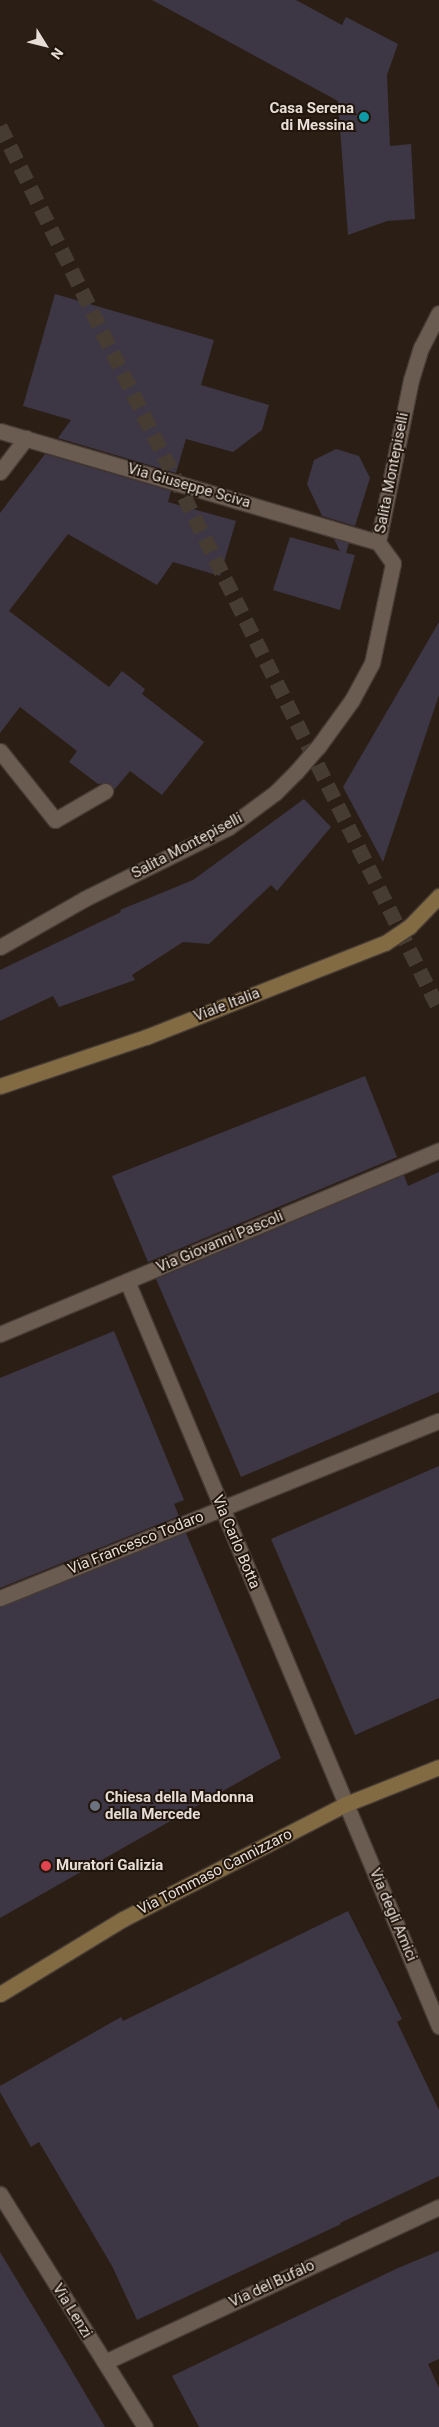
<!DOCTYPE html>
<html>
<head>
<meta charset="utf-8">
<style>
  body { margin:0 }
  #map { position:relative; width:439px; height:2427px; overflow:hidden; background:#2b1f15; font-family:Roboto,sans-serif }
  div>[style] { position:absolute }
  .building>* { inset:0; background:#3d3644 }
  .street-tunnel>* { height:15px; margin-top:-7.5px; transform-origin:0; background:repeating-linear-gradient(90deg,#473c32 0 15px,transparent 0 23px) }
  .roads { filter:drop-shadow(1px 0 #463b35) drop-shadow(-1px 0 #463b35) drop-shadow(0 1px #463b35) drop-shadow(0 -1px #463b35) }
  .street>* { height:15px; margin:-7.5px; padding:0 7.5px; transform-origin:7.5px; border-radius:7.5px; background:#6b5c51 }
  .secondary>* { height:15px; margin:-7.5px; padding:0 7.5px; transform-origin:7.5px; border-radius:7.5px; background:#826b42 }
  .dots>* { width:14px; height:14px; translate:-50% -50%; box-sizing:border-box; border:2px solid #21150c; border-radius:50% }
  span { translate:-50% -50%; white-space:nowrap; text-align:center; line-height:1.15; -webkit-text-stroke:4px #21150c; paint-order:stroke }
  .poi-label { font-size:15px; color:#e7ded8; font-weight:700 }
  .right { translate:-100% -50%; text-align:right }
  .left { translate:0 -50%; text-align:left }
  .street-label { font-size:15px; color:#e7ded8 }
  .north { position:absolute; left:20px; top:20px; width:50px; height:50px; -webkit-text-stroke:4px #21150c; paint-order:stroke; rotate:126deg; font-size:14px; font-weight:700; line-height:20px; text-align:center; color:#e7ded8 }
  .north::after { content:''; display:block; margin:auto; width:18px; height:22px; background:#e7ded8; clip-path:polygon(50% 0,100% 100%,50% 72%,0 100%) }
</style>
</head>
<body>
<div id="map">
  <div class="building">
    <i style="clip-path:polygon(152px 0,296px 0,342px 25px,346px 17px,398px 44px,387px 75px,390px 146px,411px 144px,415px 219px,387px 221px,348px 235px,338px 101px)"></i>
    <i style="clip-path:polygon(55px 294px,214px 340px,201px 385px,269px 405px,262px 430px,233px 452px,186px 439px,176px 473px,58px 438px,71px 420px,23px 406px)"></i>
    <i style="clip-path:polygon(336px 449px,359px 456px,370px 478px,355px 526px,322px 516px,307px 484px,314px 460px)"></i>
    <i style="clip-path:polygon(45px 454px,171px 491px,168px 502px,236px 521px,220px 576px,173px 562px,157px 585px,68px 534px,9px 611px,109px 687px,122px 671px,145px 689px,142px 694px,204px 742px,162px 795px,130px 771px,114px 790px,109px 783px,98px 784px,69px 762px,77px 751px,20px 707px,0 733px,0 513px)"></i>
    <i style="clip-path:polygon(290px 537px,340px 551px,334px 539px,349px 543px,346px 553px,355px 555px,340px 610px,273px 590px)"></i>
    <i style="clip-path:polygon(439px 622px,439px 695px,383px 862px,343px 787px)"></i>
    <i style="clip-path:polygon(304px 799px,331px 827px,277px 891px,271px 885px,209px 944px,183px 942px,132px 975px,135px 980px,59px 1007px,53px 996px,0 1021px,0 970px,121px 912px,120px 910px,193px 880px)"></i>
    <i style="clip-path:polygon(365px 1076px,397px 1157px,148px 1262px,112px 1176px)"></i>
    <i style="clip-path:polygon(439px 1172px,439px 1392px,241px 1477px,156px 1279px,404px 1175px,408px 1186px)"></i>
    <i style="clip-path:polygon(114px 1331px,184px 1500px,174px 1504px,179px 1516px,0 1588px,0 1378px)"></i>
    <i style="clip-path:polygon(439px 1466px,439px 1698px,355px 1735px,271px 1539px)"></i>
    <i style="clip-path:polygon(186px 1533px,281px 1758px,0 1918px,0 1607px)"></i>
    <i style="clip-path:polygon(348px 1911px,402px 2019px,397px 2022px,439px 2110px,439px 2176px,340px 2223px,341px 2224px,137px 2320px,112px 2266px,39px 2142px,31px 2147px,0 2092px,0 2086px,121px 2017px,123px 2021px)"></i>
    <i style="clip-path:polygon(439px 2251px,439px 2359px,428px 2364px,439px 2388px,439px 2427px,199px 2427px,172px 2376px,398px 2268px)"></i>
    <i style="clip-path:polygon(0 2252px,66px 2361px,105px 2427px,0 2427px)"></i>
  </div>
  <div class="street-tunnel">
    <i style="left:0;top:126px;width:986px;rotate:63.56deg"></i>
  </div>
  <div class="roads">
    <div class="street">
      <i style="left:0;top:431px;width:394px;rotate:16.4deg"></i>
      <i style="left:0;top:472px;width:43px;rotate:-52.6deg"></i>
      <i style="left:0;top:751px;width:88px;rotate:51.4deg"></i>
      <i style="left:55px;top:820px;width:58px;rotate:-30.1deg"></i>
      <i style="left:0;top:947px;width:97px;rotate:-29.7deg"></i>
      <i style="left:84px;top:899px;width:162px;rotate:-26.4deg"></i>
      <i style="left:229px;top:827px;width:57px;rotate:-36.5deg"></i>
      <i style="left:275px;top:793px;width:30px;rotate:-45deg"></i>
      <i style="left:296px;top:772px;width:33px;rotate:-49deg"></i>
      <i style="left:318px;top:747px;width:58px;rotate:-54.1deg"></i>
      <i style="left:352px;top:700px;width:42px;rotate:-61.6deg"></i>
      <i style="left:372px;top:663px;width:102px;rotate:-78.1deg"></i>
      <i style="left:393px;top:563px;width:26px;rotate:-126deg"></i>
      <i style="left:378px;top:542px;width:165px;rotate:-78.5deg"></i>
      <i style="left:411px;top:380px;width:34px;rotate:-73deg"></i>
      <i style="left:421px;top:348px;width:39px;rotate:-63deg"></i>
      <i style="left:127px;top:1281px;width:808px;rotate:67.28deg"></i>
      <i style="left:0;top:1334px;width:476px;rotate:-22.7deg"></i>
      <i style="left:0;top:1598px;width:473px;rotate:-22deg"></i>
      <i style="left:0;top:2194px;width:274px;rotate:58.1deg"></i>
      <i style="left:105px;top:2362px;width:368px;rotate:-24.9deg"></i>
    </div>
    <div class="secondary">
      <i style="left:0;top:1086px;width:154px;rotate:-18.6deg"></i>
      <i style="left:146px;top:1037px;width:257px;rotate:-21.5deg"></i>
      <i style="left:385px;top:943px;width:30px;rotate:-34deg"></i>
      <i style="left:410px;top:926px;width:42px;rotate:-46deg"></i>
      <i style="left:0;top:1994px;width:144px;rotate:-31.4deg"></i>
      <i style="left:123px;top:1919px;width:251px;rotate:-27.3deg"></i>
      <i style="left:346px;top:1804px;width:100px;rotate:-21.7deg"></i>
    </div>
  </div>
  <div class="dots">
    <i style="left:364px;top:117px;background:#0f9aa8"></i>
    <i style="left:95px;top:1806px;background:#6b7280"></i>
    <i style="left:46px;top:1866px;background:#e0444e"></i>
  </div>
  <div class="poi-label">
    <span class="right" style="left:354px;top:117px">Casa Serena<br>di Messina</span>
    <span class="left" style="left:105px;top:1806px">Chiesa della Madonna<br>della Mercede</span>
    <span class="left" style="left:56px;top:1866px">Muratori Galizia</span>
  </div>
  <div class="street-label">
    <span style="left:392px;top:473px;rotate:-79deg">Salita Montepiselli</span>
    <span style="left:189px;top:486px;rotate:16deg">Via Giuseppe Sciva</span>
    <span style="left:187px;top:846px;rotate:-28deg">Salita Montepiselli</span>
    <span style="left:227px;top:1005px;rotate:-21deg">Viale Italia</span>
    <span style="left:220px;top:1242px;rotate:-23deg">Via Giovanni Pascoli</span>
    <span style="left:236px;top:1542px;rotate:67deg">Via Carlo Botta</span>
    <span style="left:136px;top:1543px;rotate:-22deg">Via Francesco Todaro</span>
    <span style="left:215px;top:1872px;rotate:-27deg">Via Tommaso Cannizzaro</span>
    <span style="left:393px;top:1915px;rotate:67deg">Via degli Amici</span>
    <span style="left:272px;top:2284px;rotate:-25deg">Via del Bufalo</span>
    <span style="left:72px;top:2311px;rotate:58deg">Via Lenzi</span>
  </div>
  <div class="north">N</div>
</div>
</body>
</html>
